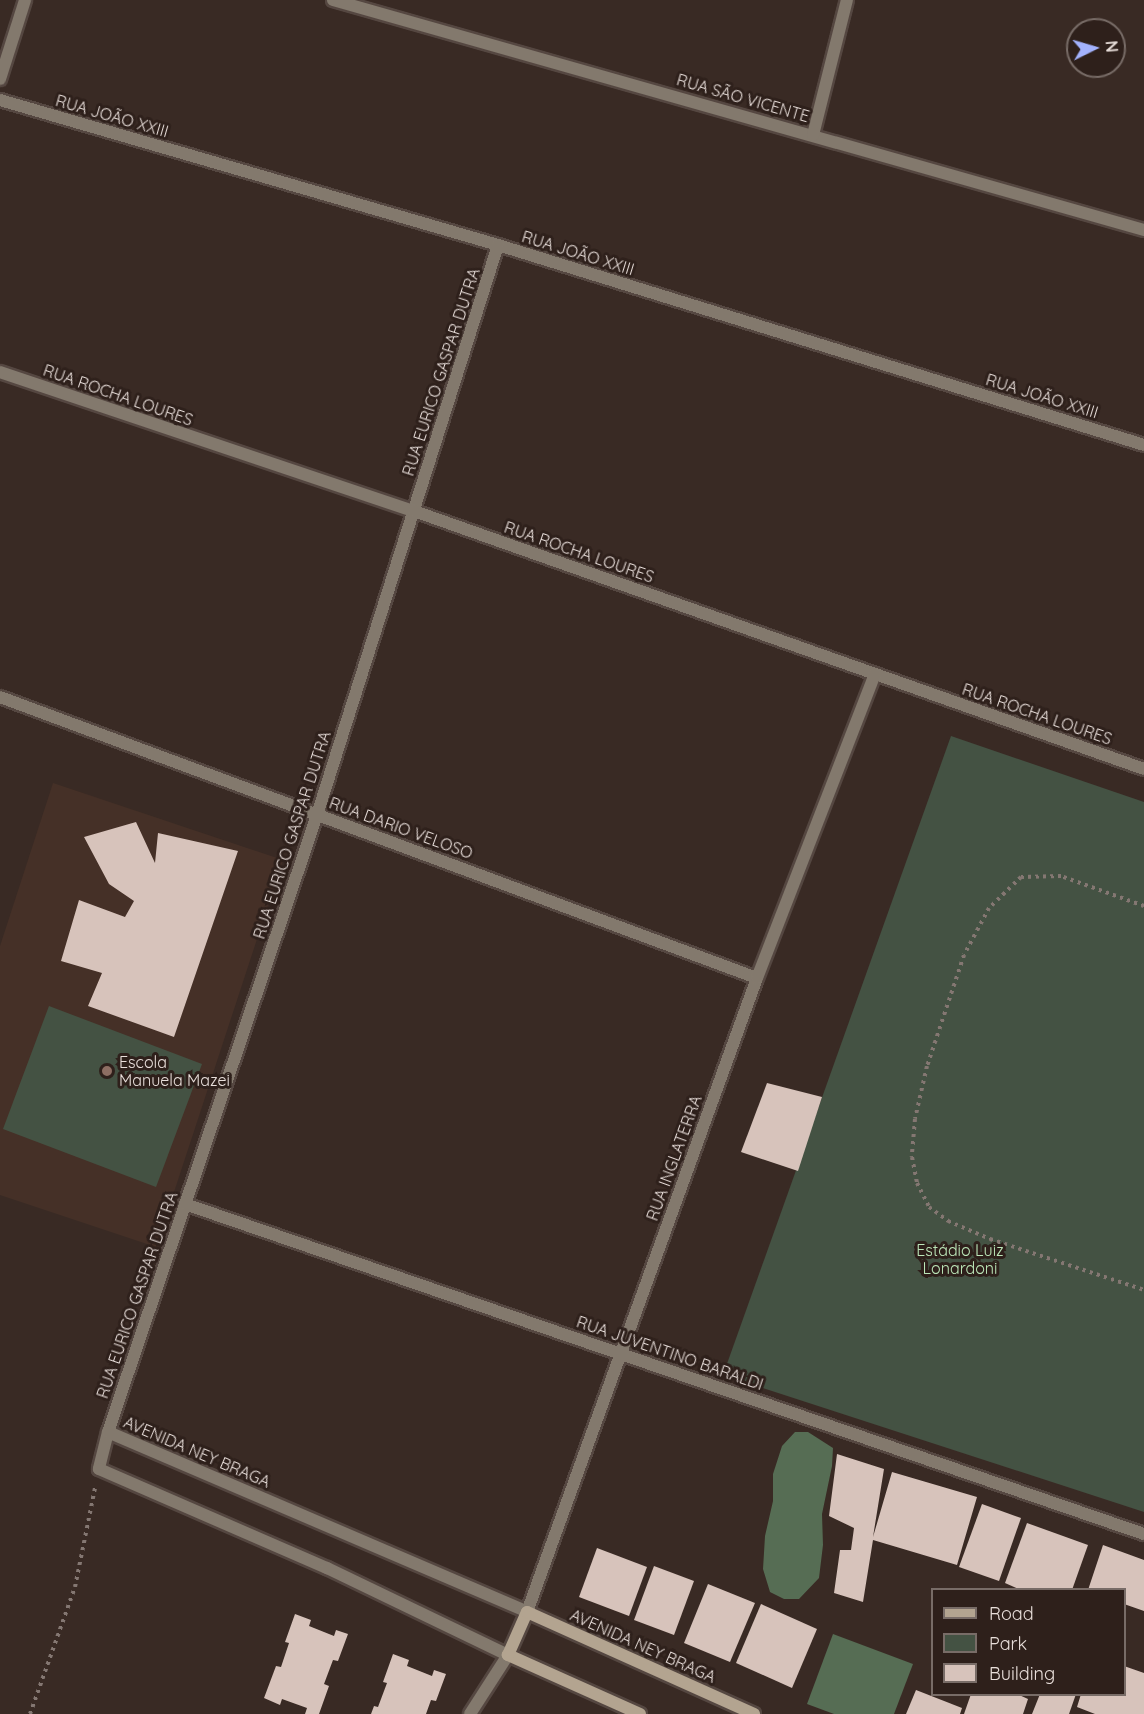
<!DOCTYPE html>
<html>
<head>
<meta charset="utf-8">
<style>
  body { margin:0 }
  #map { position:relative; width:1144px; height:1714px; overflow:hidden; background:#392a24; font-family:Quicksand,sans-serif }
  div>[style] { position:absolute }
  .built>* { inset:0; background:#453027 }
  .green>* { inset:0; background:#445243 }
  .forest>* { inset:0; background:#566d54 }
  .building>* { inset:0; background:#d7c3bb }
  .path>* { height:4px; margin-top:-2px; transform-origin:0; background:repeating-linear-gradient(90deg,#847772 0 3px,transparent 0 7.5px) }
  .roads { filter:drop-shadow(2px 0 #554741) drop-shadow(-2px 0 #554741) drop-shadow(0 2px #554741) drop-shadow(0 -2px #554741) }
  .lane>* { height:12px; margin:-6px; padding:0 6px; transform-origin:6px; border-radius:6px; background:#83796d }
  .street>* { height:12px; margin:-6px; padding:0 6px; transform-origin:6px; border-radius:6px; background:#83796d }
  .secondary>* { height:12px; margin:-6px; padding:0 6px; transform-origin:6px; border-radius:6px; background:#b3a490 }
  .dots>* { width:16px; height:16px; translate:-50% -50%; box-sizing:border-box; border:3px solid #2e201b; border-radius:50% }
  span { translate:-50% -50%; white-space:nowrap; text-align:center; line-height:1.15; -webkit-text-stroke:6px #2e201b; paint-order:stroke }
  .street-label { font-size:16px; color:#e8deda }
  .poi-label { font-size:16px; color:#e8deda }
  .left { translate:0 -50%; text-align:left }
  .park-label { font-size:16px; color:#bce7b9 }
  .legend { position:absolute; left:931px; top:1588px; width:195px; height:108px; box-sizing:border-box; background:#2e201b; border:2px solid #786c67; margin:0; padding:8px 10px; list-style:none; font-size:18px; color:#e8deda }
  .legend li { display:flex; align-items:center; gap:12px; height:30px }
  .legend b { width:30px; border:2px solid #786c67 }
  .north { position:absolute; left:1066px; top:18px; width:60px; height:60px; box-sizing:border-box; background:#2e201b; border:2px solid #786c67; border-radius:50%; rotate:85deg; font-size:16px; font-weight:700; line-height:24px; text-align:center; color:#e8deda }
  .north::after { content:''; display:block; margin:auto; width:21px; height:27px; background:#a3b2fd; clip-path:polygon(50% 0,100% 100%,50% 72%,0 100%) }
</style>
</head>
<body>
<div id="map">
  <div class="built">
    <i style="clip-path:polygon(53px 783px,283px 860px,156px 1247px,0 1195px,0 946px)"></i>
  </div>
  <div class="green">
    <i style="clip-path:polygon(951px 736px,1144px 802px,1144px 1512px,723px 1375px)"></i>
    <i style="clip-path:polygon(49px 1006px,202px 1064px,156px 1187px,3px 1129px)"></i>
  </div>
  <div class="forest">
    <i style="clip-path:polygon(795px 1432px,808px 1432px,833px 1448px,832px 1466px,822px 1514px,823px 1545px,819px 1578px,799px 1599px,784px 1599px,770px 1592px,763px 1569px,765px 1536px,773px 1501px,773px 1474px,782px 1446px)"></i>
    <i style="clip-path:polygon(833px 1634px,913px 1664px,894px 1714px,834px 1714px,807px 1704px)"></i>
  </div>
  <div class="building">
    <i style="clip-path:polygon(136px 822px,155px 863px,158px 833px,238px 851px,174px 1037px,88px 1006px,102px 973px,61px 961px,79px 900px,125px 917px,134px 901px,109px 884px,84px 837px)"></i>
    <i style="clip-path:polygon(767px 1083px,822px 1097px,798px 1171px,741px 1152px)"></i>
    <i style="clip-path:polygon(837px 1454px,884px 1469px,873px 1537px,892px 1472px,977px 1497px,957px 1565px,873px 1540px,863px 1602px,834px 1593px,840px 1550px,851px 1550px,854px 1528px,829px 1516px)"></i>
    <i style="clip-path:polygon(982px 1504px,1021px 1518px,999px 1581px,959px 1567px)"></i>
    <i style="clip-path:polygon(1027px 1523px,1088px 1545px,1072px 1590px,1021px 1590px,1005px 1583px)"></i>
    <i style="clip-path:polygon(1103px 1545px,1144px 1560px,1144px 1611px,1124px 1604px,1124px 1590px,1088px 1590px)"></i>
    <i style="clip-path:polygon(597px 1548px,647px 1567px,629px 1616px,579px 1597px)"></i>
    <i style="clip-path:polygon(654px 1566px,694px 1581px,674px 1635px,634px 1620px)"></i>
    <i style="clip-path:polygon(708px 1584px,755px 1603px,730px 1662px,684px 1643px)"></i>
    <i style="clip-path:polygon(761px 1604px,817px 1629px,792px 1688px,736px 1663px)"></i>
    <i style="clip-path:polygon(295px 1614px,311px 1620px,309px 1626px,334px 1636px,336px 1630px,348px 1634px,338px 1661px,333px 1660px,324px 1684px,329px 1686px,319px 1714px,305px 1714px,307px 1708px,282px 1699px,280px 1705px,264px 1698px,276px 1666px,281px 1667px,289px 1643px,285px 1642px)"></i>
    <i style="clip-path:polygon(393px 1654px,409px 1660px,407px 1666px,432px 1676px,434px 1670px,446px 1674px,436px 1701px,431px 1700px,426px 1714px,371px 1714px,374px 1706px,378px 1707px,387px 1683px,383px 1682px)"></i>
    <i style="clip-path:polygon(1124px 1666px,1144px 1673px,1144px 1714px,1095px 1714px,1077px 1707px,1081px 1694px,1124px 1694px)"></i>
    <i style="clip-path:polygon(916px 1690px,962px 1708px,960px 1714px,906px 1714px)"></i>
    <i style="clip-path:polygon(971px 1694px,1017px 1694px,1028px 1699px,1023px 1714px,964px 1714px)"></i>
    <i style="clip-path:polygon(1040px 1694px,1076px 1694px,1069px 1714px,1032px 1714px)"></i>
  </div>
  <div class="path">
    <i style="left:1144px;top:906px;width:88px;rotate:-160.1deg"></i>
    <i style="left:1061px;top:876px;width:40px;rotate:178.6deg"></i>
    <i style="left:1021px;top:877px;width:45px;rotate:135.9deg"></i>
    <i style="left:989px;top:908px;width:53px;rotate:118deg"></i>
    <i style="left:964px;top:955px;width:117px;rotate:108.4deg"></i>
    <i style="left:927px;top:1066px;width:54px;rotate:102.8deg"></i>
    <i style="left:915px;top:1119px;width:38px;rotate:95deg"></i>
    <i style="left:912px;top:1157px;width:26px;rotate:79deg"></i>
    <i style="left:917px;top:1183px;width:27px;rotate:63deg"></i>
    <i style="left:929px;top:1207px;width:24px;rotate:36deg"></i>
    <i style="left:948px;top:1221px;width:46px;rotate:23.2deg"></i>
    <i style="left:990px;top:1239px;width:162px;rotate:18.3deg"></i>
    <i style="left:30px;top:1714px;width:135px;rotate:-70.5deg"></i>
    <i style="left:75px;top:1587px;width:101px;rotate:-78.6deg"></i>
  </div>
  <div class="roads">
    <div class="lane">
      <i style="left:470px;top:1714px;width:70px;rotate:-57.2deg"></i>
    </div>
    <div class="street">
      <i style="left:333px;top:0;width:843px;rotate:15.83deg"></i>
      <i style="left:0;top:79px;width:83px;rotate:-72.4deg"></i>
      <i style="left:0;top:100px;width:519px;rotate:16.23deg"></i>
      <i style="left:498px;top:245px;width:676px;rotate:17.2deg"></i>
      <i style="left:813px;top:135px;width:139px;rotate:-75.9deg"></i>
      <i style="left:498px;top:245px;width:598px;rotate:107.62deg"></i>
      <i style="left:317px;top:815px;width:651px;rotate:108.71deg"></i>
      <i style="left:108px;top:1432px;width:38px;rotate:104deg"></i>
      <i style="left:99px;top:1469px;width:249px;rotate:23.5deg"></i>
      <i style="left:327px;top:1568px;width:201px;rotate:25.7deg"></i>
      <i style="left:0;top:372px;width:437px;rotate:18.6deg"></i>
      <i style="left:414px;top:511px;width:774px;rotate:19.46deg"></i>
      <i style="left:0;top:697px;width:807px;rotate:20.37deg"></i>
      <i style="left:185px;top:1204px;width:1014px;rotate:18.99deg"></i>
      <i style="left:108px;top:1432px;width:456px;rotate:23.2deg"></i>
      <i style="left:527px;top:1612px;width:674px;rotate:-70.06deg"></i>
      <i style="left:757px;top:978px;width:326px;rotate:-68.8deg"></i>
    </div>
    <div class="secondary">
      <i style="left:640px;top:1714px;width:145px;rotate:-155.9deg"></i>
      <i style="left:508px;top:1655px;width:47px;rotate:-66.2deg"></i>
      <i style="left:527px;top:1612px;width:249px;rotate:24.2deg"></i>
    </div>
  </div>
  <div class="dots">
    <i style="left:107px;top:1071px;background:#8d6e63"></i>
  </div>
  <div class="street-label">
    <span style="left:743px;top:98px;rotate:16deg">RUA SÃO VICENTE</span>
    <span style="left:112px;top:116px;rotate:16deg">RUA JOÃO XXIII</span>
    <span style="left:578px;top:253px;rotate:17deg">RUA JOÃO XXIII</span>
    <span style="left:441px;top:372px;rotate:-72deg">RUA EURICO GASPAR DUTRA</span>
    <span style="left:118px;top:395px;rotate:19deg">RUA ROCHA LOURES</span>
    <span style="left:1042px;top:396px;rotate:17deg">RUA JOÃO XXIII</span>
    <span style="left:579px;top:552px;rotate:19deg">RUA ROCHA LOURES</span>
    <span style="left:1037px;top:714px;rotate:19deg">RUA ROCHA LOURES</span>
    <span style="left:401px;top:828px;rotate:20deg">RUA DARIO VELOSO</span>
    <span style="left:292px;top:835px;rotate:-72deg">RUA EURICO GASPAR DUTRA</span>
    <span style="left:674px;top:1158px;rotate:-70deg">RUA INGLATERRA</span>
    <span style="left:137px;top:1295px;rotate:-71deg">RUA EURICO GASPAR DUTRA</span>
    <span style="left:670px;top:1353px;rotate:19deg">RUA JUVENTINO BARALDI</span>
    <span style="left:197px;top:1452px;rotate:23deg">AVENIDA NEY BRAGA</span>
    <span style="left:643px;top:1646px;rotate:24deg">AVENIDA NEY BRAGA</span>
  </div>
  <div class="poi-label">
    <span class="left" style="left:119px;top:1071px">Escola<br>Manuela Mazei</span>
  </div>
  <div class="park-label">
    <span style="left:960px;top:1259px">Estádio Luiz<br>Lonardoni</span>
  </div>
  <ul class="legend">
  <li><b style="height:8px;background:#b3a490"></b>Road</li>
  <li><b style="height:16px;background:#445243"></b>Park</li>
  <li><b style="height:16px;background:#d7c3bb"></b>Building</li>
  </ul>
  <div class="north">N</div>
</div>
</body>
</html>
